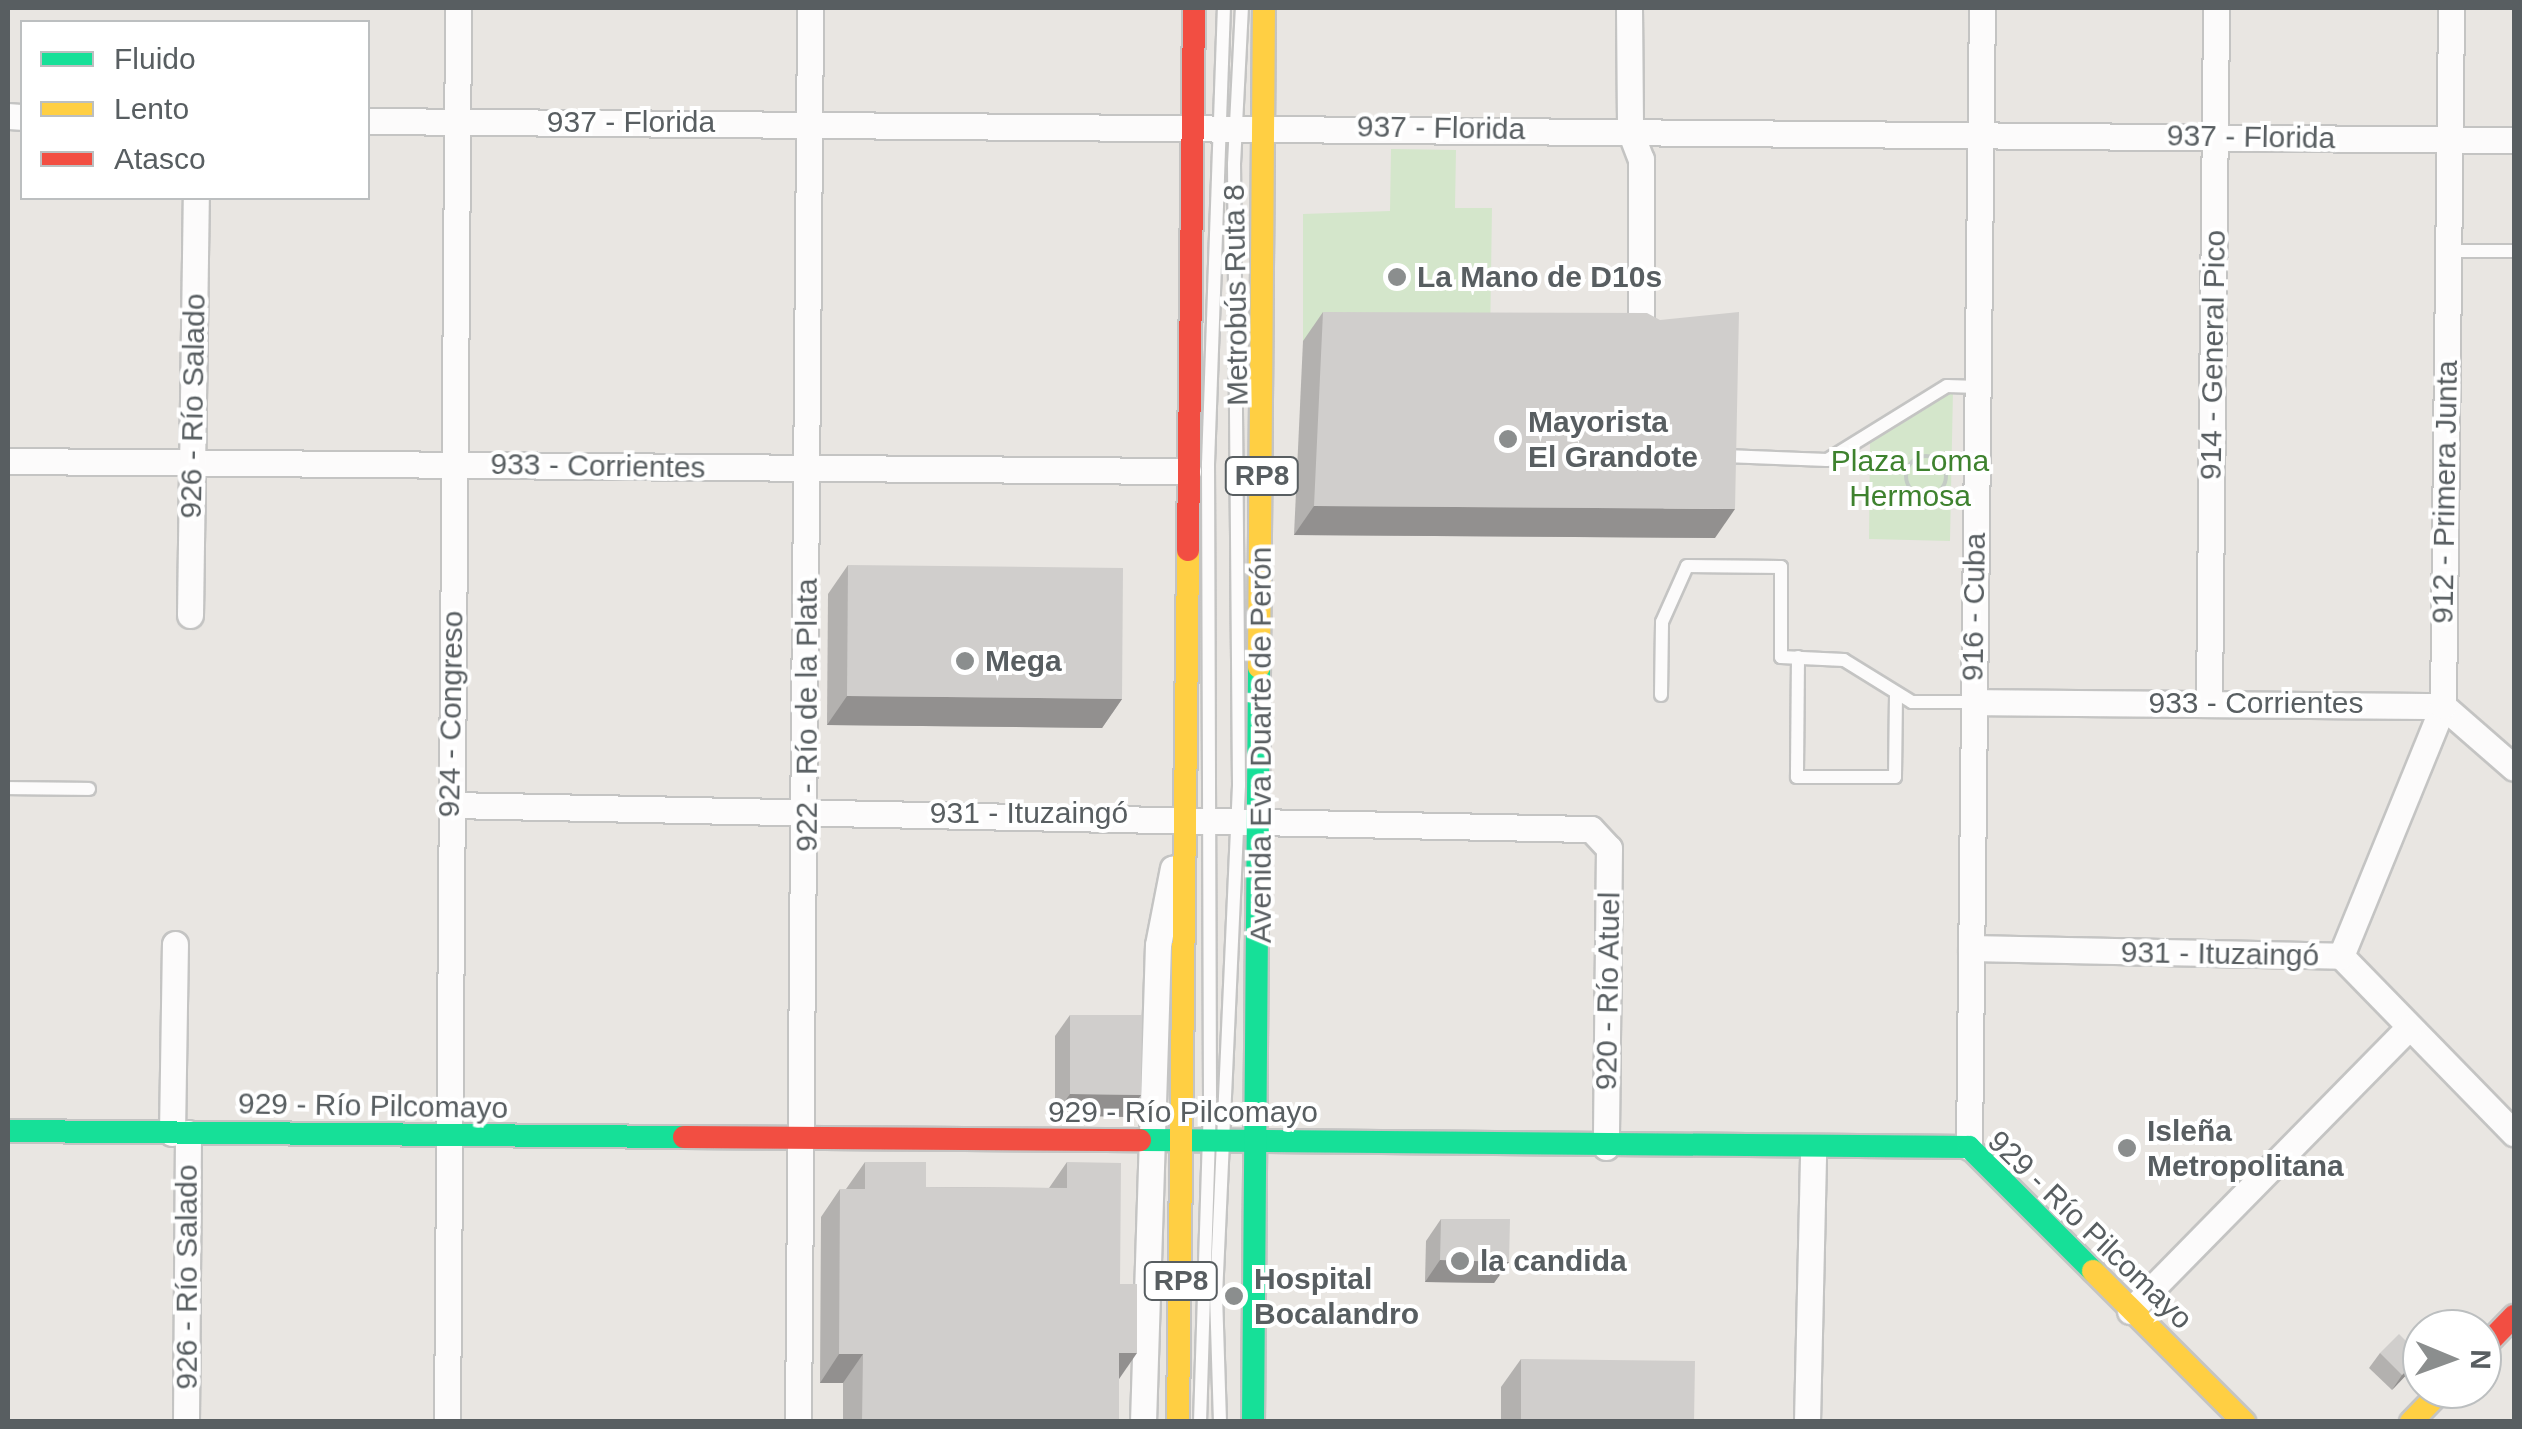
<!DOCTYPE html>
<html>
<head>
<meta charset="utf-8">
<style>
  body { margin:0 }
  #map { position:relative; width:2522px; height:1429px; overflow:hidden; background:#e9e6e2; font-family:Helvetica,sans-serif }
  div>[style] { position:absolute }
  .green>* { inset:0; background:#d4e6cb }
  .path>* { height:4px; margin-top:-2px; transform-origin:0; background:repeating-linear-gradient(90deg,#c4cbc5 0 10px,transparent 0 15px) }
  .path>.ring { margin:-2px; padding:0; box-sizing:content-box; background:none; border:4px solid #c4cbc5; border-radius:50% }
  .roads { filter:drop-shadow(2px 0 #c4c4c3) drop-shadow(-2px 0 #c4c4c3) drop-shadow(0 2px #c4c4c3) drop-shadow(0 -2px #c4c4c3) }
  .lane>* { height:12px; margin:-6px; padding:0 6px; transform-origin:6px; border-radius:6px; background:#fcfbfb }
  .street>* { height:25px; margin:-12.5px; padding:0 12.5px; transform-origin:12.5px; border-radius:12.5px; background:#fcfbfb }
  .fast>* { height:22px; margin:-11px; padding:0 11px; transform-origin:11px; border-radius:11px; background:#16e098 }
  .slow>* { height:22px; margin:-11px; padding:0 11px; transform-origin:11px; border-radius:11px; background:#ffcf43 }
  .jam>* { height:22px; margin:-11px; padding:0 11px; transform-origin:11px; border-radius:11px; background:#f24e42 }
  .wall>* { inset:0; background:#b3b1af }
  .shaded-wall>* { inset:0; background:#92908f }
  .building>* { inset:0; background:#d0cecc }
  .dots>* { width:28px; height:28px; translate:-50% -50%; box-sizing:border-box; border:5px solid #fff; border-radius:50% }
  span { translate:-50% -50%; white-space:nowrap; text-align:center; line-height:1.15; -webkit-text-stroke:8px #fff; paint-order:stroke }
  .shield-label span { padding:2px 8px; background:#fff; border:2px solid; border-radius:8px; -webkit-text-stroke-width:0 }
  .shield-label { font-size:28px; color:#585e61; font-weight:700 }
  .street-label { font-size:30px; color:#585e61 }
  .poi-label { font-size:30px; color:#585e61; font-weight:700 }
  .left { translate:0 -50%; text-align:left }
  .park-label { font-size:30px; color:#3e822e }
  .frame { position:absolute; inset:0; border:10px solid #585e61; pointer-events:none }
  .legend { position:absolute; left:20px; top:20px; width:350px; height:180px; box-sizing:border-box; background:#fff; border:2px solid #bcbfc0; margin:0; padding:12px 18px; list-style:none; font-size:30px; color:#585e61 }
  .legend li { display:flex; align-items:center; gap:20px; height:50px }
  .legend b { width:50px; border:2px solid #bcbfc0 }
  .north { position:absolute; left:2402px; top:1309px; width:100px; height:100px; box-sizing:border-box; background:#fff; border:2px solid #bcbfc0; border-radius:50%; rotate:91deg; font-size:28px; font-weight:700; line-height:40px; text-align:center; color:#585e61 }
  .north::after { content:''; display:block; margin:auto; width:35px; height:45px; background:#8b8e8e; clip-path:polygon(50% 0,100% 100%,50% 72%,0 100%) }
</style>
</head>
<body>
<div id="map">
  <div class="green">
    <i style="clip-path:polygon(1391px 149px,1456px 150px,1455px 208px,1492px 208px,1490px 343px,1303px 341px,1303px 214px,1390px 211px)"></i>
    <i style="clip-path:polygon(1953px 390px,1950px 541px,1869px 539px,1870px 442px)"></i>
  </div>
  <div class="path">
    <i class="ring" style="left:1906px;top:456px;width:36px;height:36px"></i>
  </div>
  <div class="roads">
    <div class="lane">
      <i style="left:2448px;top:251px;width:66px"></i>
      <i style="left:1725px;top:456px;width:102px;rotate:2.2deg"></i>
      <i style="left:1827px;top:460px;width:141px;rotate:-31.7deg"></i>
      <i style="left:1947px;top:386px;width:31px;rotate:2deg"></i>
      <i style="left:1798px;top:657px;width:120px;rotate:90.5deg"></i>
      <i style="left:1797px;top:777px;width:98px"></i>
      <i style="left:1895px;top:777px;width:82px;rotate:-89.3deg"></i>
      <i style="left:1661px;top:695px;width:73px;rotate:-89.2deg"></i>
      <i style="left:1662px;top:622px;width:61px;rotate:-65.9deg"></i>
      <i style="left:1687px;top:566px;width:94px;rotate:0.6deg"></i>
      <i style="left:1781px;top:567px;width:90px;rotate:90deg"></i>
      <i style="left:1781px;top:657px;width:63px;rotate:2.7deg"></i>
      <i style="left:1844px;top:660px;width:80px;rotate:31.7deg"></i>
      <i style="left:1912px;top:702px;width:61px"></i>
      <i style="left:8px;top:788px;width:81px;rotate:0.7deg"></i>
      <i style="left:1200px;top:1422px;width:324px;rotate:-88.2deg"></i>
      <i style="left:1210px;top:1098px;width:634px;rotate:-90.18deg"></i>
      <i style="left:1208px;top:464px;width:456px;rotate:-88deg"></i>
      <i style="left:1220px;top:1422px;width:126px;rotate:-91.8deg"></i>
      <i style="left:1216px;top:1296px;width:512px;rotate:-87.42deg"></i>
      <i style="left:1239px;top:785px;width:621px;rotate:-90.46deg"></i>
      <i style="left:1234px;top:164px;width:156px;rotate:-87.1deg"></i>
    </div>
    <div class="street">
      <i style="left:1629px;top:8px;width:123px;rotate:89.5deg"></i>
      <i style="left:1630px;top:131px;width:30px;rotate:69deg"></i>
      <i style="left:1641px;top:159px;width:174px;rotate:90deg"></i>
      <i style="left:8px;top:116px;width:14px;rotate:4deg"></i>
      <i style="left:368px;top:121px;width:2146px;rotate:0.51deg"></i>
      <i style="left:8px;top:461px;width:1180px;rotate:0.49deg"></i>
      <i style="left:190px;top:615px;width:417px;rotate:-89.2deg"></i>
      <i style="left:1973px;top:702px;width:470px;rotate:0.5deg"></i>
      <i style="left:2443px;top:706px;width:94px;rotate:41.1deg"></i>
      <i style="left:2209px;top:703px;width:695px;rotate:-89.42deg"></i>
      <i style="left:451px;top:805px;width:1140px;rotate:1.21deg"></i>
      <i style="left:1591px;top:829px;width:26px;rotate:47deg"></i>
      <i style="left:1609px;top:848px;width:299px;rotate:90.6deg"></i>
      <i style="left:1971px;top:948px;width:370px;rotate:1.2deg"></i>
      <i style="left:2341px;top:956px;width:248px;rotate:45.7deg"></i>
      <i style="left:2341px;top:956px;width:270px;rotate:-67.8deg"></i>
      <i style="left:2443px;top:706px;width:698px;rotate:-89.34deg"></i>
      <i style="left:172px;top:1133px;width:189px;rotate:-89.1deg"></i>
      <i style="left:1969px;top:1147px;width:1139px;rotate:-89.35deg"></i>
      <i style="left:2130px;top:1311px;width:398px;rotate:-45.5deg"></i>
      <i style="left:186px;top:1422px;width:289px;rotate:-89.6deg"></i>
      <i style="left:447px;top:1422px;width:1414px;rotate:-89.55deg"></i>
      <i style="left:798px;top:1422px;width:1414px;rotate:-89.51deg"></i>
      <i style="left:1143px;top:1422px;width:477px;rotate:-88.2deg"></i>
      <i style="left:1158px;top:945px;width:78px;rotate:-79deg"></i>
      <i style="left:1807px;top:1422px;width:272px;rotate:-88.7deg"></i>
    </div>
    <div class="fast">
      <i style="left:8px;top:1131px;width:676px;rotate:0.51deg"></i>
      <i style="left:1140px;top:1140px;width:829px;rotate:0.48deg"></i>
      <i style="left:1969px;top:1147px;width:175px;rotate:45deg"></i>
      <i style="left:1253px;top:1422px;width:755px;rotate:-89.54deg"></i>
    </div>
    <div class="slow">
      <i style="left:1259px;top:667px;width:659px;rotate:-89.57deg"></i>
      <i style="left:2093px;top:1271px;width:214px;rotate:45deg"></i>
      <i style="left:1178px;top:1422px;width:872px;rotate:-89.34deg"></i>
      <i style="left:2411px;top:1422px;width:46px;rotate:-45.9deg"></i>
    </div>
    <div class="jam">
      <i style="left:1188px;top:550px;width:542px;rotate:-89.37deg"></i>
      <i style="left:684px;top:1137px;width:456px;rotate:0.4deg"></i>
      <i style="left:2482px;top:1349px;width:46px;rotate:-45.9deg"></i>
    </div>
  </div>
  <div class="wall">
    <i style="clip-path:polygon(1323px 312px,1715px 538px,1294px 535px,1303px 341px)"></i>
    <i style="clip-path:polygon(848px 565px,1122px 699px,1102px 728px,827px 725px,828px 594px)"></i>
    <i style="clip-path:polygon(1070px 1015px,1141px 1095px,1126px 1117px,1055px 1115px,1055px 1036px)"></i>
    <i style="clip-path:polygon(865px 1162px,926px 1187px,1049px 1188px,1067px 1162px,1119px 1378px,1119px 1422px,843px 1422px,843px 1383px,820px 1383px,821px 1217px,840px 1189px,846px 1189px)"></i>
    <i style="clip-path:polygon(1441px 1219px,1509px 1262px,1494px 1283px,1425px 1282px,1426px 1241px)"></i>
    <i style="clip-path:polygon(2380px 1353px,2421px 1356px,2411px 1370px,2392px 1390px,2369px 1368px)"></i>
    <i style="clip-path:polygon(1521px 1359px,1694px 1422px,1501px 1422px,1501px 1387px)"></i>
  </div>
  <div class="shaded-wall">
    <i style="clip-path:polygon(1314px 506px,1735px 509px,1715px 538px,1294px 535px)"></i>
    <i style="clip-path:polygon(847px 696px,1122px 699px,1102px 728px,827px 725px)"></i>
    <i style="clip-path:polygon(1070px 1094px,1141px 1095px,1126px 1117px,1055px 1115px)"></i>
    <i style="clip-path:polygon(1440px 1260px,1509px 1262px,1494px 1283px,1425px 1282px)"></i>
    <i style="clip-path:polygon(1119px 1353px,1137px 1353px,1117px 1382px)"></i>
    <i style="clip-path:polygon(839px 1354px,863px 1354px,843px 1383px,820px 1383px)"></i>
    <i style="clip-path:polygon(2421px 1356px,2411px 1370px,2392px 1390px,2402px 1375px)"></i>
  </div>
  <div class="building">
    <i style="clip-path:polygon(1323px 312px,1647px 313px,1660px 320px,1739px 312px,1735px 509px,1314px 506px)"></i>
    <i style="clip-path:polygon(848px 565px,1123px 568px,1122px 699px,847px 696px)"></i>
    <i style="clip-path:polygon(1070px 1015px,1142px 1015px,1141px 1095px,1070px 1094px)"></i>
    <i style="clip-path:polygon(865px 1162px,926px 1162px,926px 1187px,1067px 1188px,1067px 1162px,1121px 1163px,1120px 1284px,1137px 1284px,1137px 1353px,1119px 1353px,1119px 1422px,862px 1422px,863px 1354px,839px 1354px,840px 1189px,865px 1189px)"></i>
    <i style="clip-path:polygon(1441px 1219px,1510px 1219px,1509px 1262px,1440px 1260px)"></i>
    <i style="clip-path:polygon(2399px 1334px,2421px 1356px,2402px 1375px,2380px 1353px)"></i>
    <i style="clip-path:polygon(1521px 1359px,1695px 1361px,1694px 1422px,1521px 1422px)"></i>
  </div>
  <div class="dots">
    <i style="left:1397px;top:277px;background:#8b8e8e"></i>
    <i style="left:1508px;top:439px;background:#8b8e8e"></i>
    <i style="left:965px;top:661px;background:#8b8e8e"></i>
    <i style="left:2127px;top:1148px;background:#8b8e8e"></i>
    <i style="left:1460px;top:1261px;background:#8b8e8e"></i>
    <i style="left:1234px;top:1296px;background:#8b8e8e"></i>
  </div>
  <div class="shield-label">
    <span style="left:1262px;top:476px">RP8</span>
    <span style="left:1181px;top:1281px">RP8</span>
  </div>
  <div class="street-label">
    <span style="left:631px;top:122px">937 - Florida</span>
    <span style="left:1441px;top:128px;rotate:1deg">937 - Florida</span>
    <span style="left:2251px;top:137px;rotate:1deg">937 - Florida</span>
    <span style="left:1236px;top:295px;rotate:-91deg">Metrobús Ruta 8</span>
    <span style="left:2213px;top:355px;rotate:-89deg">914 - General Pico</span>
    <span style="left:193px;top:406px;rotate:-89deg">926 - Río Salado</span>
    <span style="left:598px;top:466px;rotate:1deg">933 - Corrientes</span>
    <span style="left:2445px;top:492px;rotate:-89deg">912 - Primera Junta</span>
    <span style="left:1974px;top:607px;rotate:-89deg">916 - Cuba</span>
    <span style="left:2256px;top:703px">933 - Corrientes</span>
    <span style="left:451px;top:714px;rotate:-89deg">924 - Congreso</span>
    <span style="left:807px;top:715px;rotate:-90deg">922 - Río de la Plata</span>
    <span style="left:1261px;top:745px;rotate:-90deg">Avenida Eva Duarte de Perón</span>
    <span style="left:1029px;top:813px">931 - Ituzaingó</span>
    <span style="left:2220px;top:954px;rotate:1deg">931 - Ituzaingó</span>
    <span style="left:1608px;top:991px;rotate:-89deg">920 - Río Atuel</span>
    <span style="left:373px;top:1106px;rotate:1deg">929 - Río Pilcomayo</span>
    <span style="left:1183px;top:1112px">929 - Río Pilcomayo</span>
    <span style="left:2090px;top:1230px;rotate:44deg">929 - Río Pilcomayo</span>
    <span style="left:187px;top:1277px;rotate:-90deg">926 - Río Salado</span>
  </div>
  <div class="poi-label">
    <span class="left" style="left:1417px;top:277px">La Mano de D10s</span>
    <span class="left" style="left:1528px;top:439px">Mayorista<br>El Grandote</span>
    <span class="left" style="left:985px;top:661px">Mega</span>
    <span class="left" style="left:2147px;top:1148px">Isleña<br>Metropolitana</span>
    <span class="left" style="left:1480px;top:1261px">la candida</span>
    <span class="left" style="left:1254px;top:1296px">Hospital<br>Bocalandro</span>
  </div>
  <div class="park-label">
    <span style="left:1910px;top:478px">Plaza Loma<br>Hermosa</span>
  </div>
  <div class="frame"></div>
  <ul class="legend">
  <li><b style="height:12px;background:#16e098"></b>Fluido</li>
  <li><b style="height:12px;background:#ffcf43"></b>Lento</li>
  <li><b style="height:12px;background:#f24e42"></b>Atasco</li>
  </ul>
  <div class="north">N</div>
</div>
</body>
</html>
